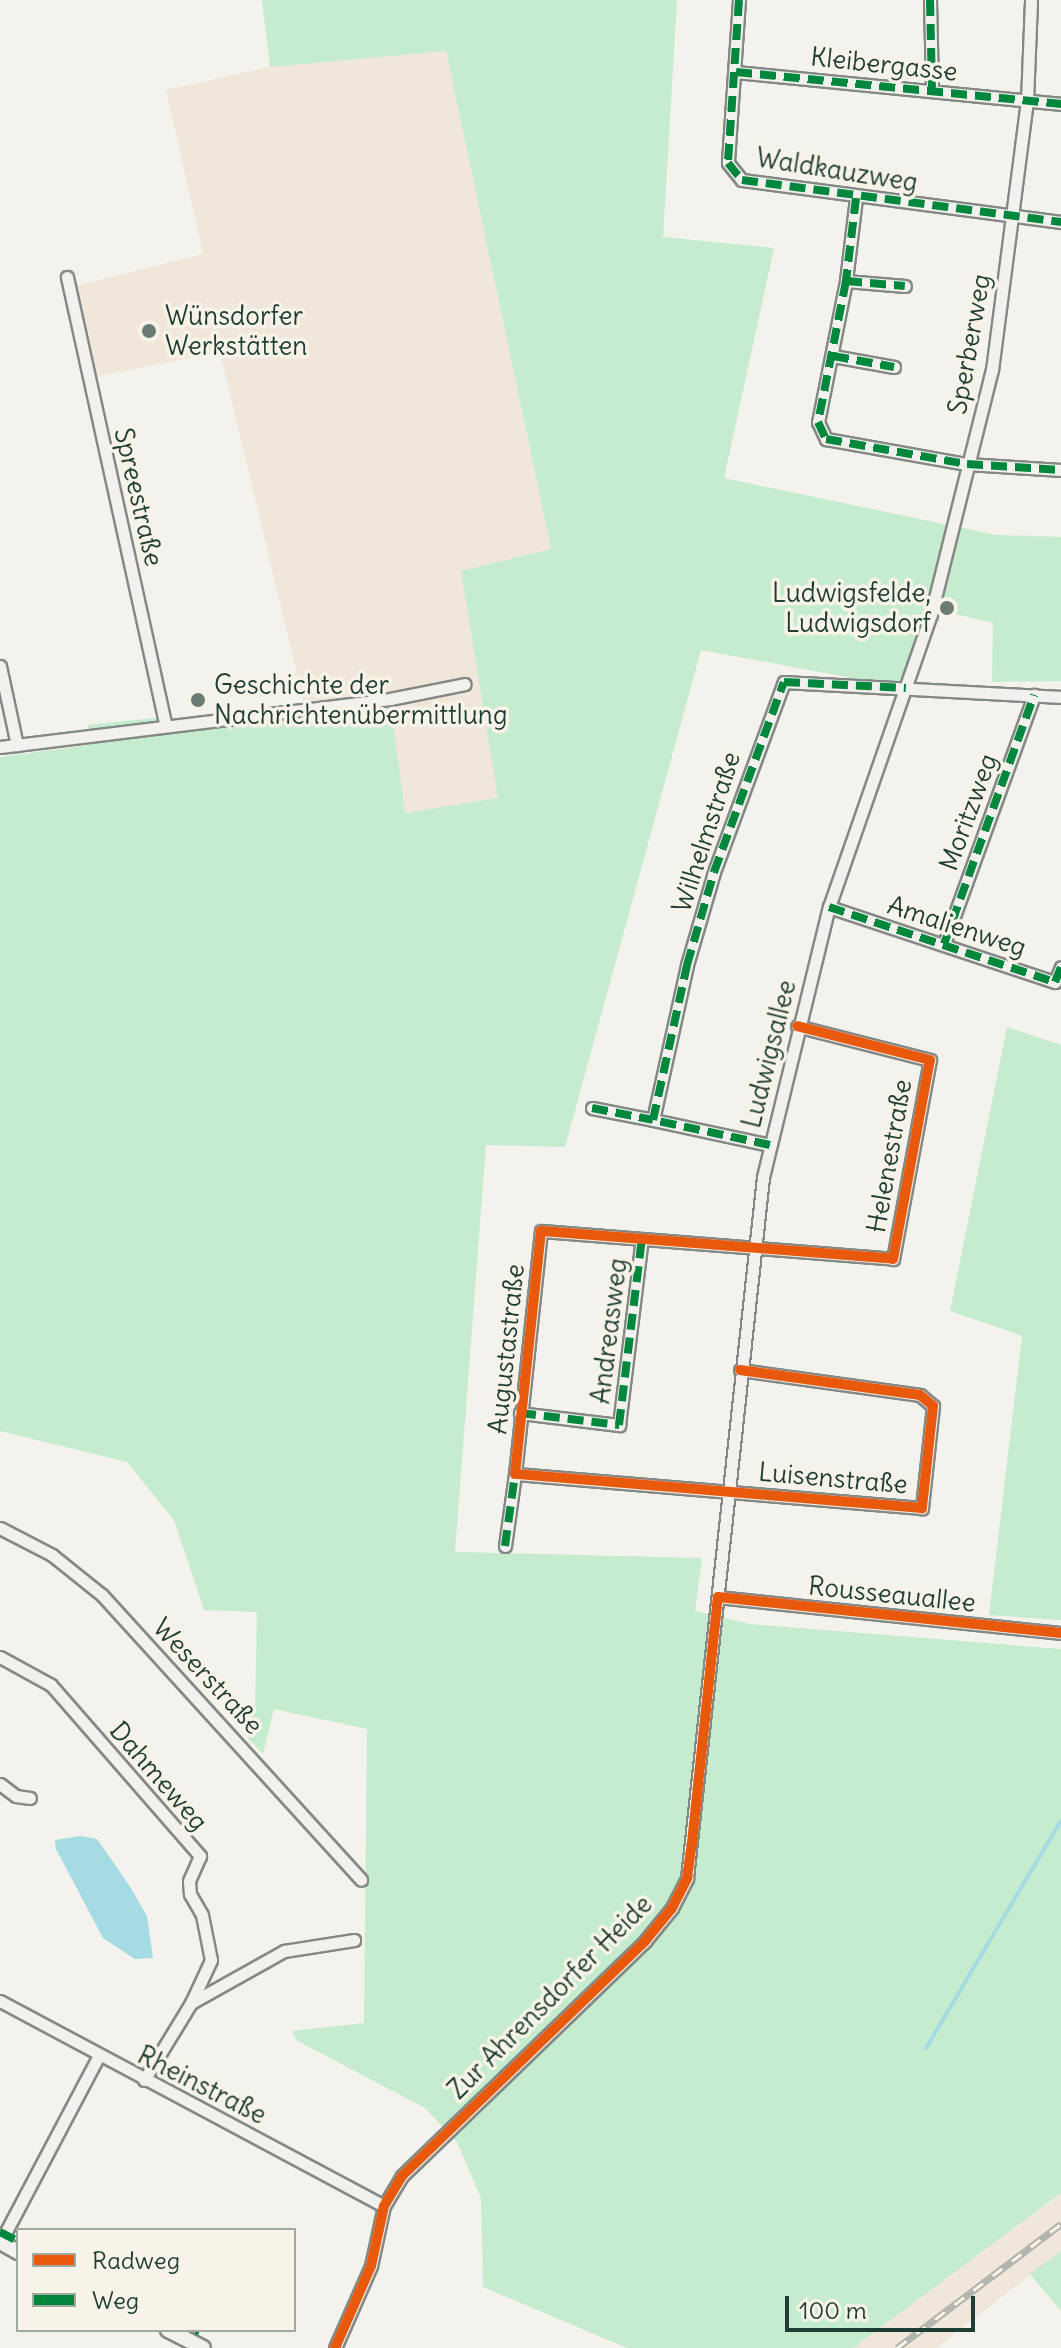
<!DOCTYPE html>
<html>
<head>
<meta charset="utf-8">
<style>
  body { margin:0 }
  #map { position:relative; width:1061px; height:2348px; overflow:hidden; background:#f4f2ec; font-family:Delius,sans-serif }
  div>[style] { position:absolute }
  .built>* { inset:0; background:#f0e6d9 }
  .green>* { inset:0; background:#c5ecce }
  .water>* { inset:0; background:#a5dce3 }
  .stream>* { height:4px; margin:-2px; padding:0 2px; transform-origin:2px; border-radius:2px; background:#a5dce3 }
  .roads { filter:drop-shadow(2px 0 #848985) drop-shadow(-2px 0 #848985) drop-shadow(0 2px #848985) drop-shadow(0 -2px #848985) }
  .street>* { height:11px; margin:-5.5px; padding:0 5.5px; transform-origin:5.5px; border-radius:5.5px; background:#f2f1ed }
  .secondary>* { height:14px; margin:-7px; padding:0 7px; transform-origin:7px; border-radius:7px; background:#f2f1ed }
  .rail>* { height:7px; margin-top:-3.5px; transform-origin:0; background:repeating-linear-gradient(90deg,#f7f3e8 0 12px,#b0b2ae 0 24px); box-sizing:border-box; border-block:2px solid #b0b2ae }
  .quiet>* { height:8px; margin-top:-4px; transform-origin:0; background:repeating-linear-gradient(90deg,#00873e 0 16px,transparent 0 24px) }
  .cycleway>* { height:10px; margin:-5px; padding:0 5px; transform-origin:5px; border-radius:5px; background:#e8590c }
  .dots>* { width:22px; height:22px; translate:-50% -50%; box-sizing:border-box; border:4px solid #f7f3e8; border-radius:50% }
  span { translate:-50% -50%; white-space:nowrap; text-align:center; line-height:1.15; -webkit-text-stroke:7px #f7f3e8; paint-order:stroke }
  .street-label { font-size:26px; color:#1f3d34 }
  .poi-label { font-size:26px; color:#1f3d34 }
  .left { translate:0 -50%; text-align:left }
  .right { translate:-100% -50%; text-align:right }
  .legend { position:absolute; left:16px; top:2228px; width:280px; height:104px; box-sizing:border-box; background:#f7f3e8; border:2px solid #a1aaa0; margin:0; padding:10px 14px; list-style:none; font-size:24px; color:#1f3d34 }
  .legend li { display:flex; align-items:center; gap:16px; height:40px }
  .legend b { width:40px; border:2px solid #a1aaa0 }
  .scale { position:absolute; left:785px; top:2296px; width:190px; height:36px; box-sizing:border-box; border:4px solid #1f3d34; border-top:0; padding-left:10px; font-size:24px; line-height:28px; white-space:nowrap; color:#1f3d34; -webkit-text-stroke:6px #f7f3e8; paint-order:stroke }
</style>
</head>
<body>
<div id="map">
  <div class="built">
    <i style="clip-path:polygon(446px 51px,551px 550px,462px 571px,499px 798px,405px 813px,306px 712px,220px 352px,95px 377px,76px 286px,203px 254px,166px 90px,270px 67px)"></i>
    <i style="clip-path:polygon(1061px 2193px,1061px 2251px,936px 2348px,853px 2348px)"></i>
  </div>
  <div class="green">
    <i style="clip-path:polygon(262px 0,677px 0,663px 237px,774px 248px,724px 478px,996px 535px,1061px 537px,1061px 681px,992px 682px,993px 623px,929px 608px,906px 688px,701px 650px,565px 1147px,486px 1145px,455px 1552px,702px 1558px,695px 1611px,750px 1624px,1061px 1649px,1061px 2193px,853px 2348px,627px 2348px,483px 2287px,481px 2198px,457px 2142px,425px 2108px,296px 2040px,292px 2031px,364px 2023px,367px 1729px,274px 1709px,263px 1754px,243px 1733px,255px 1709px,257px 1612px,204px 1610px,174px 1520px,127px 1462px,0 1431px,0 757px,90px 745px,88px 725px,154px 718px,242px 720px,390px 699px,405px 813px,498px 798px,461px 571px,551px 549px,446px 51px,270px 67px)"></i>
    <i style="clip-path:polygon(1007px 1027px,1061px 1045px,1061px 1620px,989px 1615px,1022px 1336px,950px 1311px)"></i>
    <i style="clip-path:polygon(1061px 2251px,1061px 2311px,1030px 2274px)"></i>
  </div>
  <div class="water">
    <i style="clip-path:polygon(80px 1836px,97px 1839px,129px 1885px,147px 1916px,153px 1958px,135px 1959px,103px 1938px,56px 1849px,55px 1840px)"></i>
  </div>
  <div class="stream">
    <i style="left:926px;top:2048px;width:264px;rotate:-59.3deg"></i>
  </div>
  <div class="roads">
    <div class="street">
      <i style="left:739px;top:0;width:163px;rotate:93.9deg"></i>
      <i style="left:728px;top:163px;width:22px;rotate:51deg"></i>
      <i style="left:742px;top:180px;width:322px;rotate:7.5deg"></i>
      <i style="left:930px;top:0;width:90px;rotate:88.7deg"></i>
      <i style="left:736px;top:72px;width:327px;rotate:5.6deg"></i>
      <i style="left:856px;top:198px;width:84px;rotate:96.9deg"></i>
      <i style="left:846px;top:281px;width:144px;rotate:101.2deg"></i>
      <i style="left:818px;top:422px;width:19px;rotate:65deg"></i>
      <i style="left:826px;top:439px;width:143px;rotate:10.1deg"></i>
      <i style="left:967px;top:464px;width:94px;rotate:3.7deg"></i>
      <i style="left:67px;top:277px;width:460px;rotate:77.6deg"></i>
      <i style="left:846px;top:281px;width:59px;rotate:4.8deg"></i>
      <i style="left:833px;top:356px;width:62px;rotate:10.2deg"></i>
      <i style="left:0;top:666px;width:81px;rotate:77.9deg"></i>
      <i style="left:0;top:747px;width:393px;rotate:-7deg"></i>
      <i style="left:390px;top:699px;width:76px;rotate:-11.3deg"></i>
      <i style="left:829px;top:907px;width:238px;rotate:18.4deg"></i>
      <i style="left:1055px;top:982px;width:16px;rotate:-68deg"></i>
      <i style="left:944px;top:944px;width:265px;rotate:-70.1deg"></i>
      <i style="left:592px;top:1108px;width:62px;rotate:11.1deg"></i>
      <i style="left:770px;top:1145px;width:120px;rotate:-167.9deg"></i>
      <i style="left:653px;top:1120px;width:159px;rotate:-77.6deg"></i>
      <i style="left:687px;top:965px;width:97px;rotate:-73.8deg"></i>
      <i style="left:714px;top:872px;width:202px;rotate:-69.8deg"></i>
      <i style="left:784px;top:682px;width:277px;rotate:3.1deg"></i>
      <i style="left:740px;top:1370px;width:182px;rotate:7.9deg"></i>
      <i style="left:920px;top:1395px;width:17px;rotate:40deg"></i>
      <i style="left:933px;top:1406px;width:103px;rotate:96.2deg"></i>
      <i style="left:922px;top:1508px;width:408px;rotate:-175.2deg"></i>
      <i style="left:515px;top:1474px;width:244px;rotate:-83.9deg"></i>
      <i style="left:541px;top:1231px;width:353px;rotate:4.5deg"></i>
      <i style="left:893px;top:1259px;width:202px;rotate:-79.5deg"></i>
      <i style="left:930px;top:1060px;width:137px;rotate:-165.7deg"></i>
      <i style="left:520px;top:1413px;width:100px;rotate:6.9deg"></i>
      <i style="left:619px;top:1425px;width:187px;rotate:-83deg"></i>
      <i style="left:0;top:1528px;width:59px;rotate:27.4deg"></i>
      <i style="left:52px;top:1555px;width:64px;rotate:38.7deg"></i>
      <i style="left:102px;top:1595px;width:385px;rotate:47.7deg"></i>
      <i style="left:505px;top:1546px;width:73px;rotate:-82.1deg"></i>
      <i style="left:718px;top:1597px;width:345px;rotate:6deg"></i>
      <i style="left:0;top:1657px;width:58px;rotate:28.8deg"></i>
      <i style="left:51px;top:1685px;width:227px;rotate:48.9deg"></i>
      <i style="left:200px;top:1856px;width:27px;rotate:114deg"></i>
      <i style="left:189px;top:1881px;width:13px;rotate:86deg"></i>
      <i style="left:190px;top:1894px;width:24px;rotate:60deg"></i>
      <i style="left:202px;top:1915px;width:46px;rotate:78.7deg"></i>
      <i style="left:211px;top:1960px;width:47px;rotate:114.9deg"></i>
      <i style="left:0;top:1784px;width:20px;rotate:37deg"></i>
      <i style="left:16px;top:1796px;width:14px;rotate:8deg"></i>
      <i style="left:0;top:2001px;width:435px;rotate:28.1deg"></i>
      <i style="left:144px;top:2080px;width:90px;rotate:-58.6deg"></i>
      <i style="left:191px;top:2003px;width:107px;rotate:-29.2deg"></i>
      <i style="left:284px;top:1951px;width:71px;rotate:-8.9deg"></i>
      <i style="left:0;top:2243px;width:210px;rotate:-62.2deg"></i>
      <i style="left:335px;top:2348px;width:90px;rotate:-66.3deg"></i>
      <i style="left:371px;top:2266px;width:61px;rotate:-77.8deg"></i>
      <i style="left:384px;top:2206px;width:35px;rotate:-59deg"></i>
      <i style="left:402px;top:2176px;width:338px;rotate:-44deg"></i>
      <i style="left:645px;top:1941px;width:43px;rotate:-50.7deg"></i>
      <i style="left:672px;top:1908px;width:34px;rotate:-63deg"></i>
      <i style="left:687px;top:1878px;width:705px;rotate:-83.81deg"></i>
      <i style="left:763px;top:1177px;width:278px;rotate:-76.3deg"></i>
      <i style="left:829px;top:907px;width:310px;rotate:-70.8deg"></i>
      <i style="left:931px;top:614px;width:252px;rotate:-76deg"></i>
      <i style="left:992px;top:370px;width:271px;rotate:-82.6deg"></i>
      <i style="left:1027px;top:101px;width:101px;rotate:-87.7deg"></i>
    </div>
    <div class="secondary">
      <i style="left:0;top:2242px;width:21px;rotate:29deg"></i>
      <i style="left:168px;top:2330px;width:39px;rotate:27deg"></i>
    </div>
  </div>
  <div class="rail">
    <i style="left:897px;top:2348px;width:206px;rotate:-37.1deg"></i>
  </div>
  <div class="quiet">
    <i style="left:739px;top:0;width:163px;rotate:93.9deg"></i>
    <i style="left:728px;top:163px;width:22px;rotate:51deg"></i>
    <i style="left:742px;top:180px;width:322px;rotate:7.5deg"></i>
    <i style="left:930px;top:0;width:90px;rotate:88.7deg"></i>
    <i style="left:736px;top:72px;width:327px;rotate:5.6deg"></i>
    <i style="left:856px;top:198px;width:84px;rotate:96.9deg"></i>
    <i style="left:846px;top:281px;width:144px;rotate:101.2deg"></i>
    <i style="left:818px;top:422px;width:19px;rotate:65deg"></i>
    <i style="left:826px;top:439px;width:143px;rotate:10.1deg"></i>
    <i style="left:967px;top:464px;width:94px;rotate:3.7deg"></i>
    <i style="left:846px;top:281px;width:59px;rotate:4.8deg"></i>
    <i style="left:833px;top:356px;width:62px;rotate:10.2deg"></i>
    <i style="left:829px;top:907px;width:238px;rotate:18.4deg"></i>
    <i style="left:1055px;top:982px;width:16px;rotate:-68deg"></i>
    <i style="left:944px;top:944px;width:265px;rotate:-70.1deg"></i>
    <i style="left:592px;top:1108px;width:62px;rotate:11.1deg"></i>
    <i style="left:770px;top:1145px;width:120px;rotate:-167.9deg"></i>
    <i style="left:653px;top:1120px;width:159px;rotate:-77.6deg"></i>
    <i style="left:687px;top:965px;width:97px;rotate:-73.8deg"></i>
    <i style="left:714px;top:872px;width:202px;rotate:-69.8deg"></i>
    <i style="left:784px;top:682px;width:122px;rotate:2.8deg"></i>
    <i style="left:520px;top:1413px;width:100px;rotate:6.9deg"></i>
    <i style="left:619px;top:1425px;width:187px;rotate:-83deg"></i>
    <i style="left:505px;top:1546px;width:73px;rotate:-82.1deg"></i>
    <i style="left:0;top:2232px;width:20px;rotate:27deg"></i>
    <i style="left:196px;top:2330px;width:4px;rotate:27deg"></i>
  </div>
  <div class="cycleway">
    <i style="left:740px;top:1370px;width:182px;rotate:7.9deg"></i>
    <i style="left:920px;top:1395px;width:17px;rotate:40deg"></i>
    <i style="left:933px;top:1406px;width:103px;rotate:96.2deg"></i>
    <i style="left:922px;top:1508px;width:408px;rotate:-175.2deg"></i>
    <i style="left:515px;top:1474px;width:244px;rotate:-83.9deg"></i>
    <i style="left:541px;top:1231px;width:353px;rotate:4.5deg"></i>
    <i style="left:893px;top:1259px;width:202px;rotate:-79.5deg"></i>
    <i style="left:930px;top:1060px;width:137px;rotate:-165.7deg"></i>
    <i style="left:335px;top:2348px;width:90px;rotate:-66.3deg"></i>
    <i style="left:371px;top:2266px;width:61px;rotate:-77.8deg"></i>
    <i style="left:384px;top:2206px;width:35px;rotate:-59deg"></i>
    <i style="left:402px;top:2176px;width:338px;rotate:-44deg"></i>
    <i style="left:645px;top:1941px;width:43px;rotate:-50.7deg"></i>
    <i style="left:672px;top:1908px;width:34px;rotate:-63deg"></i>
    <i style="left:687px;top:1878px;width:35px;rotate:-82deg"></i>
    <i style="left:692px;top:1843px;width:247px;rotate:-84deg"></i>
    <i style="left:718px;top:1597px;width:345px;rotate:6deg"></i>
  </div>
  <div class="dots">
    <i style="left:149px;top:331px;background:#6a7c74"></i>
    <i style="left:947px;top:608px;background:#6a7c74"></i>
    <i style="left:198px;top:700px;background:#6a7c74"></i>
  </div>
  <div class="street-label">
    <span style="left:884px;top:64px;rotate:6deg">Kleibergasse</span>
    <span style="left:837px;top:170px;rotate:9deg">Waldkauzweg</span>
    <span style="left:969px;top:344px;rotate:-80deg">Sperberweg</span>
    <span style="left:139px;top:497px;rotate:77deg">Spreestraße</span>
    <span style="left:968px;top:812px;rotate:-70deg">Moritzweg</span>
    <span style="left:706px;top:832px;rotate:-72deg">Wilhelmstraße</span>
    <span style="left:957px;top:926px;rotate:18deg">Amalienweg</span>
    <span style="left:769px;top:1054px;rotate:-76deg">Ludwigsallee</span>
    <span style="left:889px;top:1156px;rotate:-80deg">Helenestraße</span>
    <span style="left:609px;top:1331px;rotate:-83deg">Andreasweg</span>
    <span style="left:506px;top:1349px;rotate:-84deg">Augustastraße</span>
    <span style="left:833px;top:1478px;rotate:5deg">Luisenstraße</span>
    <span style="left:892px;top:1594px;rotate:6deg">Rousseauallee</span>
    <span style="left:208px;top:1676px;rotate:47deg">Weserstraße</span>
    <span style="left:159px;top:1776px;rotate:49deg">Dahmeweg</span>
    <span style="left:550px;top:1997px;rotate:-45deg">Zur Ahrensdorfer Heide</span>
    <span style="left:202px;top:2085px;rotate:27deg">Rheinstraße</span>
  </div>
  <div class="poi-label">
    <span class="left" style="left:165px;top:331px">Wünsdorfer<br>Werkstätten</span>
    <span class="right" style="left:931px;top:608px">Ludwigsfelde,<br>Ludwigsdorf</span>
    <span class="left" style="left:214px;top:700px">Geschichte der<br>Nachrichtenübermittlung</span>
  </div>
  <ul class="legend">
  <li><b style="height:10px;background:#e8590c"></b>Radweg</li>
  <li><b style="height:10px;background:#00873e"></b>Weg</li>
  </ul>
  <div class="scale">100 m</div>
</div>
</body>
</html>
